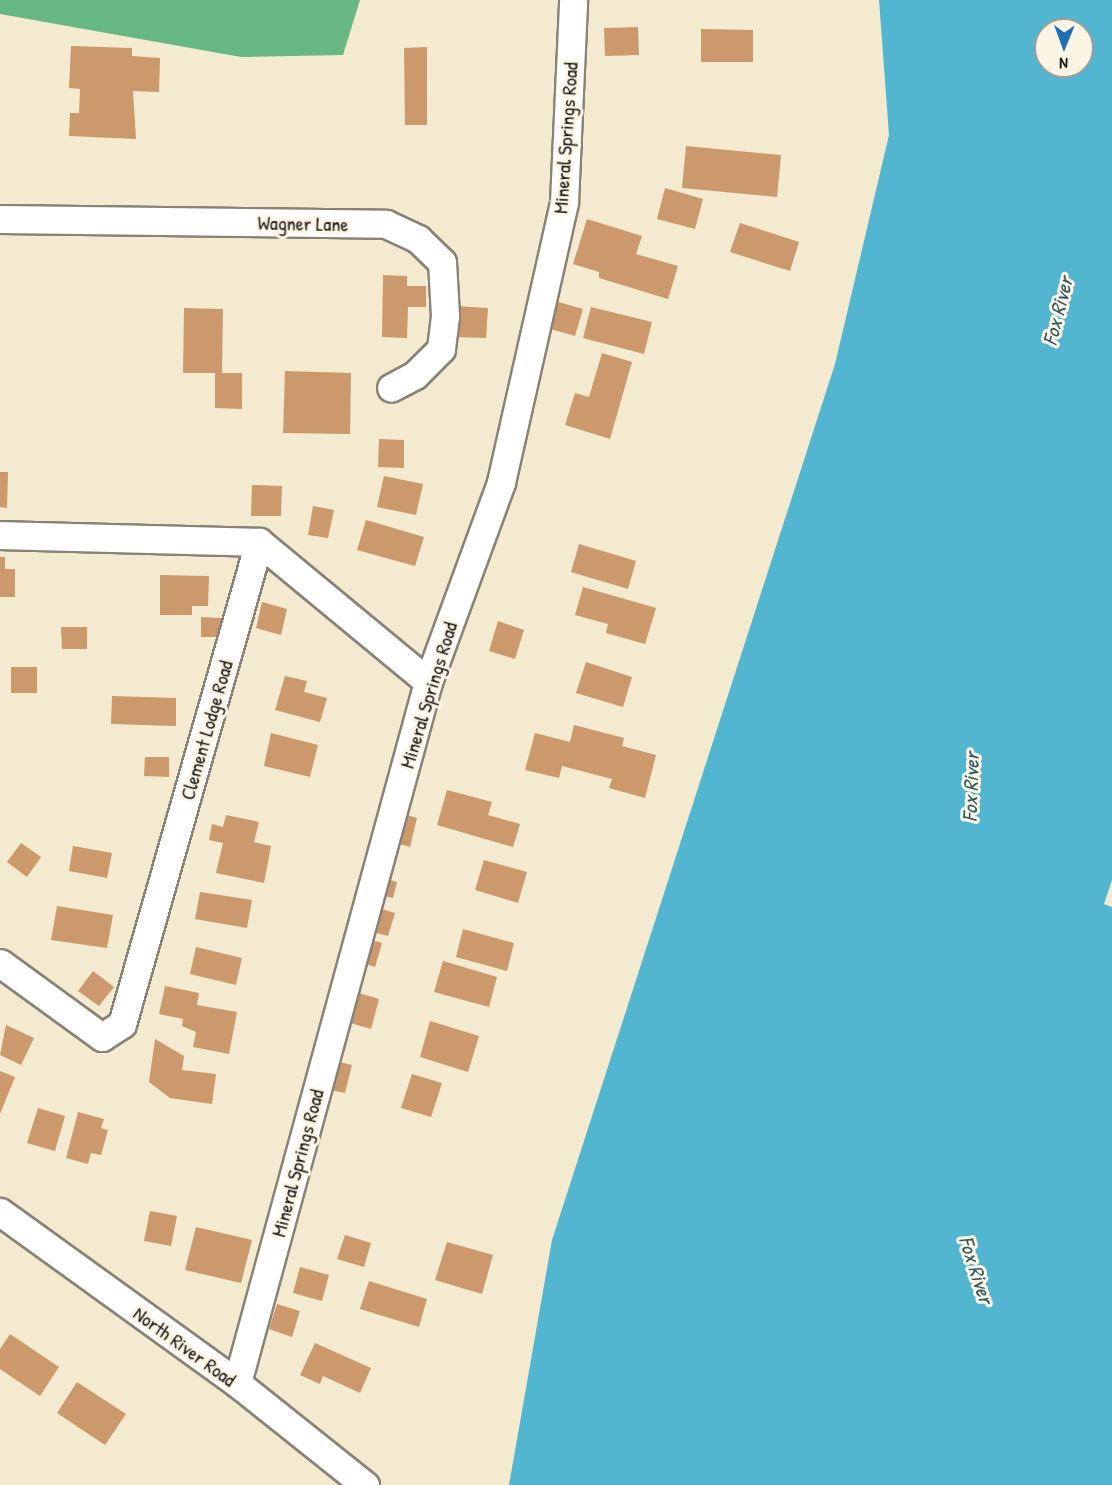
<!DOCTYPE html>
<html>
<head>
<meta charset="utf-8">
<style>
  body { margin:0 }
  #map { position:relative; width:1112px; height:1485px; overflow:hidden; background:#f3ead0; font-family:"Patrick Hand",sans-serif }
  div>[style] { position:absolute }
  .forest>* { inset:0; background:#68b883 }
  .water>* { inset:0; background:#52b6d0 }
  .building>* { inset:0; background:#cb996c }
  .roads { filter:drop-shadow(2px 0 #888376) drop-shadow(-2px 0 #888376) drop-shadow(0 2px #888376) drop-shadow(0 -2px #888376) }
  .minor>* { height:27px; margin:-13.5px; padding:0 13.5px; transform-origin:13.5px; border-radius:13.5px; background:#fff }
  span { translate:-50% -50%; white-space:nowrap; text-align:center; line-height:1.15; -webkit-text-stroke:6px #fcf5e5; paint-order:stroke }
  .street-label { font-size:20px; color:#1c1c1c }
  .water-label { font-size:21px; color:#325a64; font-style:italic }
  .north { position:absolute; left:1034px; top:18px; width:60px; height:60px; box-sizing:border-box; background:#fcf5e5; border:2px solid #a29e95; border-radius:50%; rotate:181deg; font-size:16px; font-weight:700; line-height:24px; text-align:center; color:#1c1c1c }
  .north::after { content:''; display:block; margin:auto; width:21px; height:27px; background:#1f6fb2; clip-path:polygon(50% 0,100% 100%,50% 72%,0 100%) }
</style>
</head>
<body>
<div id="map">
  <div class="forest">
    <i style="clip-path:polygon(0 0,360px 0,343px 55px,241px 57px,0 14px)"></i>
  </div>
  <div class="water">
    <i style="clip-path:polygon(evenodd,879px 0,1112px 0,1112px 880px,1104px 904px,1112px 907px,1112px 1485px,509px 1485px,552px 1240px,835px 364px,889px 135px,879px 0,1046px 30px,1082px 30px,1082px 66px,1046px 66px,1046px 30px)"></i>
  </div>
  <div class="building">
    <i style="clip-path:polygon(638px 27px,639px 55px,605px 56px,604px 28px)"></i>
    <i style="clip-path:polygon(701px 29px,753px 30px,753px 62px,701px 62px)"></i>
    <i style="clip-path:polygon(71px 46px,132px 48px,132px 56px,160px 58px,159px 92px,133px 91px,136px 139px,69px 136px,70px 113px,79px 113px,80px 89px,69px 88px)"></i>
    <i style="clip-path:polygon(427px 47px,427px 125px,405px 125px,404px 48px)"></i>
    <i style="clip-path:polygon(686px 146px,781px 155px,777px 197px,682px 188px)"></i>
    <i style="clip-path:polygon(665px 188px,703px 199px,695px 229px,657px 219px)"></i>
    <i style="clip-path:polygon(587px 219px,642px 236px,636px 254px,678px 266px,668px 299px,599px 278px,599px 272px,573px 264px)"></i>
    <i style="clip-path:polygon(740px 223px,799px 242px,790px 271px,730px 252px)"></i>
    <i style="clip-path:polygon(383px 275px,407px 276px,407px 286px,426px 286px,426px 307px,408px 307px,407px 338px,382px 337px)"></i>
    <i style="clip-path:polygon(555px 301px,583px 309px,575px 336px,547px 328px)"></i>
    <i style="clip-path:polygon(456px 306px,488px 308px,486px 338px,454px 337px)"></i>
    <i style="clip-path:polygon(591px 307px,652px 322px,644px 354px,583px 338px)"></i>
    <i style="clip-path:polygon(184px 308px,223px 309px,222px 373px,242px 373px,242px 409px,215px 408px,215px 373px,183px 373px)"></i>
    <i style="clip-path:polygon(602px 353px,632px 362px,610px 439px,565px 425px,575px 393px,589px 397px)"></i>
    <i style="clip-path:polygon(285px 371px,351px 373px,350px 434px,283px 433px)"></i>
    <i style="clip-path:polygon(379px 439px,404px 440px,404px 468px,378px 467px)"></i>
    <i style="clip-path:polygon(0 472px,8px 472px,7px 508px,0 507px)"></i>
    <i style="clip-path:polygon(384px 476px,423px 484px,416px 515px,377px 507px)"></i>
    <i style="clip-path:polygon(252px 485px,282px 486px,281px 516px,251px 516px)"></i>
    <i style="clip-path:polygon(313px 506px,334px 510px,328px 538px,308px 535px)"></i>
    <i style="clip-path:polygon(366px 520px,424px 537px,415px 566px,357px 550px)"></i>
    <i style="clip-path:polygon(579px 544px,636px 561px,628px 589px,571px 572px)"></i>
    <i style="clip-path:polygon(0 557px,5px 557px,5px 569px,15px 569px,15px 597px,0 597px)"></i>
    <i style="clip-path:polygon(160px 575px,209px 576px,208px 606px,192px 606px,192px 615px,160px 615px)"></i>
    <i style="clip-path:polygon(583px 587px,656px 608px,645px 644px,606px 633px,608px 624px,575px 615px)"></i>
    <i style="clip-path:polygon(262px 602px,287px 609px,281px 635px,256px 628px)"></i>
    <i style="clip-path:polygon(201px 617px,221px 618px,221px 637px,201px 637px)"></i>
    <i style="clip-path:polygon(498px 621px,524px 630px,515px 659px,489px 651px)"></i>
    <i style="clip-path:polygon(61px 627px,87px 627px,87px 649px,62px 649px)"></i>
    <i style="clip-path:polygon(586px 662px,632px 677px,623px 707px,576px 693px)"></i>
    <i style="clip-path:polygon(11px 667px,37px 667px,37px 693px,11px 693px)"></i>
    <i style="clip-path:polygon(285px 676px,307px 681px,304px 692px,327px 698px,320px 722px,275px 710px)"></i>
    <i style="clip-path:polygon(112px 696px,176px 698px,176px 726px,111px 724px)"></i>
    <i style="clip-path:polygon(574px 725px,624px 738px,622px 746px,656px 755px,645px 798px,609px 788px,612px 779px,562px 766px,559px 778px,525px 770px,535px 733px,570px 742px)"></i>
    <i style="clip-path:polygon(271px 733px,318px 745px,310px 777px,264px 766px)"></i>
    <i style="clip-path:polygon(145px 757px,169px 757px,169px 777px,144px 776px)"></i>
    <i style="clip-path:polygon(447px 790px,492px 802px,488px 815px,520px 824px,513px 847px,437px 825px)"></i>
    <i style="clip-path:polygon(397px 812px,417px 818px,410px 847px,390px 841px)"></i>
    <i style="clip-path:polygon(226px 815px,259px 822px,254px 842px,271px 846px,264px 883px,216px 873px,223px 843px,209px 840px,212px 824px,223px 827px)"></i>
    <i style="clip-path:polygon(21px 843px,41px 857px,27px 877px,7px 862px)"></i>
    <i style="clip-path:polygon(73px 846px,112px 853px,107px 878px,69px 871px)"></i>
    <i style="clip-path:polygon(484px 860px,527px 872px,518px 903px,475px 890px)"></i>
    <i style="clip-path:polygon(379px 877px,397px 882px,393px 898px,375px 894px)"></i>
    <i style="clip-path:polygon(200px 892px,252px 900px,247px 928px,195px 919px)"></i>
    <i style="clip-path:polygon(368px 905px,395px 913px,388px 936px,362px 929px)"></i>
    <i style="clip-path:polygon(57px 906px,113px 915px,107px 948px,51px 940px)"></i>
    <i style="clip-path:polygon(463px 929px,514px 943px,507px 971px,456px 957px)"></i>
    <i style="clip-path:polygon(361px 937px,382px 943px,375px 967px,354px 960px)"></i>
    <i style="clip-path:polygon(196px 947px,242px 958px,236px 985px,190px 974px)"></i>
    <i style="clip-path:polygon(443px 961px,497px 977px,489px 1007px,434px 992px)"></i>
    <i style="clip-path:polygon(93px 971px,114px 987px,99px 1006px,78px 991px)"></i>
    <i style="clip-path:polygon(165px 986px,199px 993px,197px 1005px,237px 1012px,229px 1054px,193px 1047px,196px 1032px,182px 1026px,183px 1019px,159px 1014px)"></i>
    <i style="clip-path:polygon(349px 990px,379px 999px,371px 1029px,340px 1020px)"></i>
    <i style="clip-path:polygon(430px 1021px,479px 1036px,468px 1072px,420px 1057px)"></i>
    <i style="clip-path:polygon(6px 1025px,34px 1038px,21px 1065px,0 1055px)"></i>
    <i style="clip-path:polygon(155px 1039px,184px 1056px,182px 1070px,216px 1074px,212px 1104px,170px 1098px,149px 1082px)"></i>
    <i style="clip-path:polygon(327px 1059px,352px 1065px,345px 1093px,320px 1088px)"></i>
    <i style="clip-path:polygon(0 1071px,15px 1077px,0 1114px)"></i>
    <i style="clip-path:polygon(412px 1074px,442px 1083px,431px 1117px,401px 1108px)"></i>
    <i style="clip-path:polygon(38px 1108px,65px 1116px,55px 1151px,27px 1143px)"></i>
    <i style="clip-path:polygon(78px 1112px,104px 1119px,101px 1128px,108px 1130px,101px 1155px,91px 1153px,88px 1164px,66px 1158px)"></i>
    <i style="clip-path:polygon(150px 1211px,177px 1216px,171px 1246px,144px 1241px)"></i>
    <i style="clip-path:polygon(196px 1227px,252px 1240px,241px 1283px,185px 1270px)"></i>
    <i style="clip-path:polygon(345px 1235px,371px 1243px,364px 1267px,337px 1259px)"></i>
    <i style="clip-path:polygon(447px 1242px,493px 1255px,482px 1294px,435px 1280px)"></i>
    <i style="clip-path:polygon(300px 1267px,329px 1275px,322px 1301px,293px 1293px)"></i>
    <i style="clip-path:polygon(369px 1281px,427px 1299px,419px 1327px,360px 1309px)"></i>
    <i style="clip-path:polygon(277px 1304px,300px 1311px,292px 1337px,269px 1329px)"></i>
    <i style="clip-path:polygon(10px 1334px,59px 1367px,40px 1396px,0 1369px,0 1349px)"></i>
    <i style="clip-path:polygon(315px 1343px,371px 1368px,360px 1393px,323px 1376px,320px 1384px,300px 1375px)"></i>
    <i style="clip-path:polygon(77px 1382px,126px 1414px,105px 1445px,57px 1413px)"></i>
  </div>
  <div class="roads">
    <div class="minor">
      <i style="left:0;top:219px;width:386px;rotate:0.7deg"></i>
      <i style="left:386px;top:224px;width:35px;rotate:25deg"></i>
      <i style="left:418px;top:239px;width:33px;rotate:44deg"></i>
      <i style="left:442px;top:262px;width:54px;rotate:86.8deg"></i>
      <i style="left:445px;top:316px;width:33px;rotate:97deg"></i>
      <i style="left:441px;top:349px;width:37px;rotate:135deg"></i>
      <i style="left:415px;top:375px;width:27px;rotate:152deg"></i>
      <i style="left:0;top:535px;width:259px;rotate:1.5deg"></i>
      <i style="left:259px;top:542px;width:219px;rotate:39.6deg"></i>
      <i style="left:0;top:963px;width:126px;rotate:36deg"></i>
      <i style="left:102px;top:1037px;width:24px;rotate:-33deg"></i>
      <i style="left:122px;top:1024px;width:501px;rotate:-74.13deg"></i>
      <i style="left:0;top:1212px;width:292px;rotate:35.8deg"></i>
      <i style="left:237px;top:1383px;width:164px;rotate:38.6deg"></i>
      <i style="left:237px;top:1383px;width:727px;rotate:-74.76deg"></i>
      <i style="left:428px;top:682px;width:213px;rotate:-69.9deg"></i>
      <i style="left:501px;top:482px;width:287px;rotate:-77.3deg"></i>
      <i style="left:564px;top:202px;width:202px;rotate:-87.4deg"></i>
    </div>
  </div>
  <div class="street-label">
    <span style="left:565px;top:138px;rotate:-86deg">Mineral Springs Road</span>
    <span style="left:303px;top:223px;rotate:1deg">Wagner Lane</span>
    <span style="left:428px;top:695px;rotate:-73deg">Mineral Springs Road</span>
    <span style="left:206px;top:730px;rotate:-74deg">Clement Lodge Road</span>
    <span style="left:297px;top:1163px;rotate:-75deg">Mineral Springs Road</span>
    <span style="left:185px;top:1346px;rotate:36deg">North River Road</span>
  </div>
  <div class="water-label">
    <span style="left:1058px;top:311px;rotate:-76deg">Fox River</span>
    <span style="left:971px;top:787px;rotate:-88deg">Fox River</span>
    <span style="left:976px;top:1270px;rotate:72deg">Fox River</span>
  </div>
  <div class="north">N</div>
</div>
</body>
</html>
